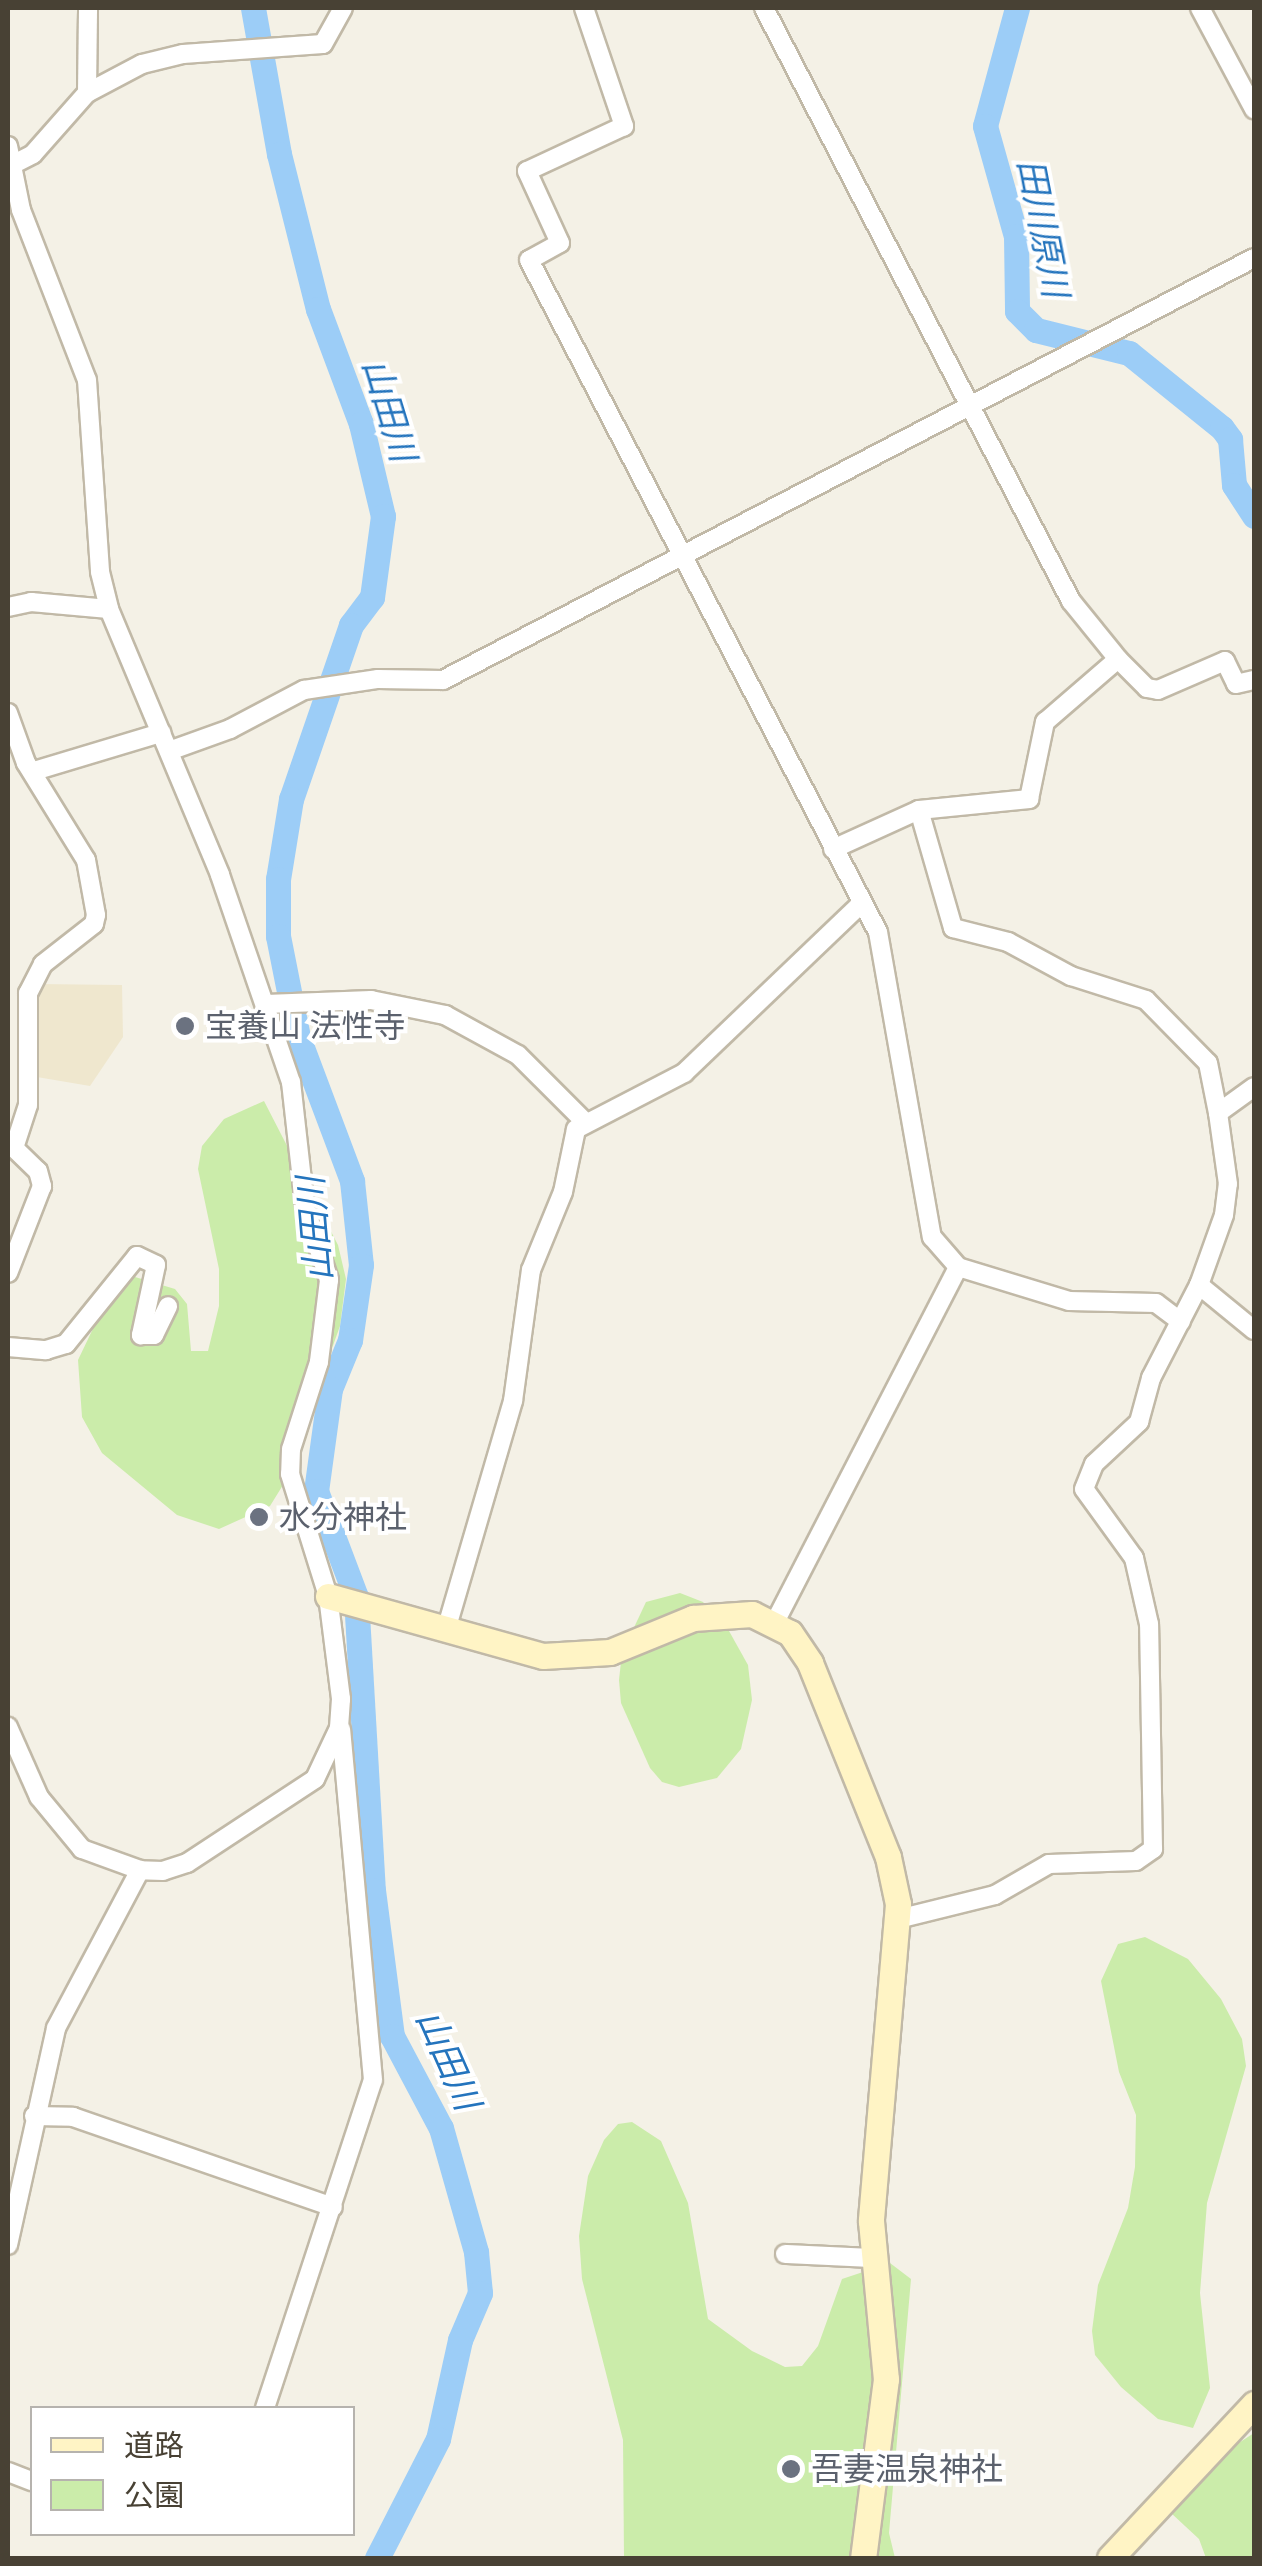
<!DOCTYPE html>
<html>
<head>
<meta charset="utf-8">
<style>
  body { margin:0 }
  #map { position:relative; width:1262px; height:2566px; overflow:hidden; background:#f4f1e6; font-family:Poppins,"Noto Sans JP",sans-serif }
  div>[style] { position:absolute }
  .education>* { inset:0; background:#efe7ce }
  .green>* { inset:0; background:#cbecaa }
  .river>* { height:25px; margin:-12.5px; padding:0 12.5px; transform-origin:12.5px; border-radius:12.5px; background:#9ccdf7 }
  .roads { filter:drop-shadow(2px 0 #c1b9a7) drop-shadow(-2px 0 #c1b9a7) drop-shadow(0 2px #c1b9a7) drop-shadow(0 -2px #c1b9a7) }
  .street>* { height:18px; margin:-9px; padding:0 9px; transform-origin:9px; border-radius:9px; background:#fff }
  .secondary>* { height:25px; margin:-12.5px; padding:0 12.5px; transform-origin:12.5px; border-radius:12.5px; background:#fff4c5 }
  .dots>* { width:28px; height:28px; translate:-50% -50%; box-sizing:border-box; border:5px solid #fff; border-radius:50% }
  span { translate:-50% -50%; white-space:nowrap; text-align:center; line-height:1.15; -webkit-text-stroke:8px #fff; paint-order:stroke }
  .worship-label { font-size:32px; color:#5b616d }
  .left { translate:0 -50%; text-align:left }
  .water-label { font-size:35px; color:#2474bd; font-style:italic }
  .frame { position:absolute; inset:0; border:10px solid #484134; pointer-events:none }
  .legend { position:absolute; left:30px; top:2406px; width:325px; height:130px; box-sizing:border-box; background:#fff; border:2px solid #b6b3ae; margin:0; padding:12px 18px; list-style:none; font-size:30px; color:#484134 }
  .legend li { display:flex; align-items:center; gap:20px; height:50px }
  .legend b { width:50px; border:2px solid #b6b3ae }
</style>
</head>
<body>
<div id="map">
  <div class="education">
    <i style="clip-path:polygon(37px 984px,122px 985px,123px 1037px,90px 1086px,31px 1076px)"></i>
  </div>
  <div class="green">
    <i style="clip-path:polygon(264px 1101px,338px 1245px,346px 1279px,340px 1326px,283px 1485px,270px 1506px,219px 1529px,177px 1515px,102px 1453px,82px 1417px,78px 1360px,111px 1291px,135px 1277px,175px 1289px,187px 1304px,191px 1351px,208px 1351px,219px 1306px,219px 1269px,198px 1169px,202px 1146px,224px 1119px)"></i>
    <i style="clip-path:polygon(680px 1593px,703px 1602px,729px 1631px,748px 1665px,752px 1700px,741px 1749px,717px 1778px,679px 1787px,662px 1782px,650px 1768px,621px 1703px,619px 1680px,622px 1653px,646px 1602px)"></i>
    <i style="clip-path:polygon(1145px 1937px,1188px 1959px,1221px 1999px,1242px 2039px,1246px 2066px,1207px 2203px,1200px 2293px,1210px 2388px,1193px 2428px,1158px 2419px,1121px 2387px,1095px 2355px,1092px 2331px,1098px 2285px,1128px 2208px,1135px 2167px,1136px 2115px,1119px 2072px,1101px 1981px,1118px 1944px)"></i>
    <i style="clip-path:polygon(632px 2122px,661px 2141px,688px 2203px,708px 2319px,752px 2351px,785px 2367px,802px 2366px,818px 2346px,842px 2279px,890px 2263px,911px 2279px,889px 2533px,895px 2558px,624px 2558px,623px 2440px,582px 2279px,579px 2236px,588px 2176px,604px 2140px,618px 2124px)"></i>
    <i style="clip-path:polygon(1254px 2433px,1254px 2558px,1206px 2558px,1199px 2539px,1171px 2513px,1228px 2450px)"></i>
  </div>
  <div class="river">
    <i style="left:253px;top:8px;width:148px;rotate:79.9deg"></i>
    <i style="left:279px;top:154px;width:160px;rotate:75.9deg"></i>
    <i style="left:318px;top:309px;width:123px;rotate:69.5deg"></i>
    <i style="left:361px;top:424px;width:95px;rotate:76.6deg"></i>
    <i style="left:383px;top:516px;width:82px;rotate:97.7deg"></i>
    <i style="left:372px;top:597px;width:35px;rotate:127deg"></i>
    <i style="left:351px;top:625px;width:184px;rotate:109deg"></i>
    <i style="left:291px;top:799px;width:81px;rotate:99.2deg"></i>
    <i style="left:278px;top:879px;width:57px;rotate:90deg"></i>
    <i style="left:278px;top:936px;width:103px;rotate:78.8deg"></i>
    <i style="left:298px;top:1037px;width:154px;rotate:69.4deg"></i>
    <i style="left:352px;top:1181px;width:84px;rotate:83.9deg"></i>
    <i style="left:361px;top:1265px;width:76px;rotate:98.3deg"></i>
    <i style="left:350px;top:1340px;width:53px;rotate:112.2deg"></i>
    <i style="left:330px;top:1389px;width:103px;rotate:97.8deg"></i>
    <i style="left:316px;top:1491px;width:113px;rotate:69.3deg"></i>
    <i style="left:356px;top:1597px;width:293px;rotate:86.7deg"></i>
    <i style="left:373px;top:1890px;width:147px;rotate:82.6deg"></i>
    <i style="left:392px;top:2036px;width:104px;rotate:62deg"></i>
    <i style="left:441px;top:2128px;width:129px;rotate:74.2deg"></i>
    <i style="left:476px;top:2252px;width:41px;rotate:84.4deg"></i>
    <i style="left:480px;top:2293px;width:51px;rotate:113.1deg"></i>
    <i style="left:460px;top:2340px;width:101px;rotate:102.5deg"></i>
    <i style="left:438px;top:2439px;width:134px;rotate:117.1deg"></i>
    <i style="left:1017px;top:8px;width:122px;rotate:105.2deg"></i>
    <i style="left:985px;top:126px;width:114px;rotate:74.3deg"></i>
    <i style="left:1016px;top:236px;width:75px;rotate:89.2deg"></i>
    <i style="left:1017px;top:311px;width:27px;rotate:45deg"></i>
    <i style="left:1036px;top:330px;width:96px;rotate:13.9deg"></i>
    <i style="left:1129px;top:353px;width:119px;rotate:38.9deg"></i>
    <i style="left:1222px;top:428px;width:14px;rotate:54deg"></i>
    <i style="left:1230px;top:439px;width:46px;rotate:85deg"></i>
    <i style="left:1234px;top:485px;width:37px;rotate:57deg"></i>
  </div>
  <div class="roads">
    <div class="street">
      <i style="left:584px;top:8px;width:125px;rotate:71.3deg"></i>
      <i style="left:624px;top:126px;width:107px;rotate:155.1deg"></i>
      <i style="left:527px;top:171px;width:79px;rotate:65.4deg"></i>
      <i style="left:560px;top:243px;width:35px;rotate:151deg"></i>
      <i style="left:529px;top:260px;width:757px;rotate:62.56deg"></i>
      <i style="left:878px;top:932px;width:310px;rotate:80deg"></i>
      <i style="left:932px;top:1237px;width:40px;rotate:49deg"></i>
      <i style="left:958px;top:1267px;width:116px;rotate:17deg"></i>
      <i style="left:1069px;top:1301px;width:87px;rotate:1.3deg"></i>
      <i style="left:1156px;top:1303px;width:31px;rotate:37deg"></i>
      <i style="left:764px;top:8px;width:668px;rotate:62.63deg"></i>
      <i style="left:1071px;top:601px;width:75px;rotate:51deg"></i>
      <i style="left:1200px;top:8px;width:115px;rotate:61.9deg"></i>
      <i style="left:87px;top:93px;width:85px;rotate:-89.3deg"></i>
      <i style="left:8px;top:146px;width:65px;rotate:78.5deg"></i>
      <i style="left:21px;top:210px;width:182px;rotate:68.8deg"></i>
      <i style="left:87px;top:380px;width:192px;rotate:86.1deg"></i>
      <i style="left:100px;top:572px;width:38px;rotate:76deg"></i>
      <i style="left:109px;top:609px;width:288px;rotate:67.3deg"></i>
      <i style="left:220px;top:875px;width:219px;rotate:71.1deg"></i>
      <i style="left:291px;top:1082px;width:126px;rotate:83.6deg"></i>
      <i style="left:305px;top:1207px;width:77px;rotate:71.8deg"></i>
      <i style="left:329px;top:1280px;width:83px;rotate:97deg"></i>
      <i style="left:319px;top:1362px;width:91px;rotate:107.8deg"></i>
      <i style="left:291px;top:1449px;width:25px;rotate:92deg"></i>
      <i style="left:290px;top:1474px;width:128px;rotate:72.7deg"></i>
      <i style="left:328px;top:1596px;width:104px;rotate:82.8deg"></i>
      <i style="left:341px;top:1699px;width:29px;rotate:94deg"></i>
      <i style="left:339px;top:1728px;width:56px;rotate:115.2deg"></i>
      <i style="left:315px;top:1779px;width:153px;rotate:146.7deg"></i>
      <i style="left:187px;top:1863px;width:25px;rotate:162deg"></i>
      <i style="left:163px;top:1871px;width:23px;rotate:-178deg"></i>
      <i style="left:140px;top:1870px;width:62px;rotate:-160.1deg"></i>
      <i style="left:82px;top:1849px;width:67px;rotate:-129.6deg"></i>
      <i style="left:39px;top:1797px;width:77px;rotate:-113.9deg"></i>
      <i style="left:8px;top:167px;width:28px;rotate:-27deg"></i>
      <i style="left:33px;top:154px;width:81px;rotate:-48.5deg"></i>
      <i style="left:87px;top:93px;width:62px;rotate:-27.8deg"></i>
      <i style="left:142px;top:64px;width:42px;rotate:-13.7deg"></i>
      <i style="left:183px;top:54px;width:140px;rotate:-4.1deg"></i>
      <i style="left:323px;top:44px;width:41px;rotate:-60.9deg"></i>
      <i style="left:8px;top:607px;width:24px;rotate:-12deg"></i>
      <i style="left:31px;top:602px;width:78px;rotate:5.1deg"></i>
      <i style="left:8px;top:713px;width:53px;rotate:70.2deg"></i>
      <i style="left:26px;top:763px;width:114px;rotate:58.3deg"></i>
      <i style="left:86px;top:860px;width:56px;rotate:79.7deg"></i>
      <i style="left:96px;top:915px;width:9px;rotate:103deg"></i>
      <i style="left:94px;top:924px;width:65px;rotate:141.9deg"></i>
      <i style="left:43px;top:964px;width:33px;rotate:117deg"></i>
      <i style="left:28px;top:993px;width:112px;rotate:90deg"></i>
      <i style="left:28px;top:1105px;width:45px;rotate:108deg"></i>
      <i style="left:14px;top:1148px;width:33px;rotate:44deg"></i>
      <i style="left:38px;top:1171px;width:16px;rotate:75deg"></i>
      <i style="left:42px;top:1186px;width:93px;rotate:111.3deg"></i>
      <i style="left:169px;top:751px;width:65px;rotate:-19.8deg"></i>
      <i style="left:230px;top:729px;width:84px;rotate:-27.8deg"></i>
      <i style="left:304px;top:690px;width:75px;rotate:-8.5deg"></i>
      <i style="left:378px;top:679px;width:65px;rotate:0.9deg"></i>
      <i style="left:443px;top:680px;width:914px;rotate:-27.49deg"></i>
      <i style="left:34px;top:771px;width:133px;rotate:-16.7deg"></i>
      <i style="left:919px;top:810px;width:123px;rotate:73.9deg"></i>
      <i style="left:953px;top:928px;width:57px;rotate:14.3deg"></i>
      <i style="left:1008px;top:942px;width:72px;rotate:28.4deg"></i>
      <i style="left:1071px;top:976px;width:79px;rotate:17.7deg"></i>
      <i style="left:1146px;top:1000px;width:88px;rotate:45.5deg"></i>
      <i style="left:1208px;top:1063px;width:51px;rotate:78.7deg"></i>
      <i style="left:833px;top:849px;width:94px;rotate:-24.4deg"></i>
      <i style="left:919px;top:810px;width:111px;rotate:-5.7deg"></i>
      <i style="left:1029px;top:799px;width:79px;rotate:-78.3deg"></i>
      <i style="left:1045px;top:722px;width:96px;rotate:-40.8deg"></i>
      <i style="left:1118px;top:659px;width:41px;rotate:45deg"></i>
      <i style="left:1147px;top:688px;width:11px;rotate:10deg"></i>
      <i style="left:1158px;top:690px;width:73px;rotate:-23.4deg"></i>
      <i style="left:1225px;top:661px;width:25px;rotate:64deg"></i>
      <i style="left:1236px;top:684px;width:18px;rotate:-13deg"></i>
      <i style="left:266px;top:1004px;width:105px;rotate:-2.2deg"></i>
      <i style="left:371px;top:1000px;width:76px;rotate:11.5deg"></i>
      <i style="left:445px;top:1015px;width:83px;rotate:28.7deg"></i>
      <i style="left:518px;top:1055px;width:92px;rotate:45deg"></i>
      <i style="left:1199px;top:1285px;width:71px;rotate:39.3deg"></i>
      <i style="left:8px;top:1347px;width:38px;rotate:5deg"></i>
      <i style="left:46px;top:1350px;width:21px;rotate:-17deg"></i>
      <i style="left:66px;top:1344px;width:113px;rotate:-51.1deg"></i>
      <i style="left:137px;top:1256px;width:21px;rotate:25deg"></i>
      <i style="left:156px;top:1265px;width:72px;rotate:102.1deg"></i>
      <i style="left:141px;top:1335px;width:13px"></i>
      <i style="left:154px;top:1335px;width:32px;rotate:-64deg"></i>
      <i style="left:775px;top:1622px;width:399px;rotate:-62.7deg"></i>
      <i style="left:446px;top:1630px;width:239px;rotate:-73.7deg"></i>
      <i style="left:513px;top:1401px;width:132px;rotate:-82.2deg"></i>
      <i style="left:531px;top:1270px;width:84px;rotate:-67.7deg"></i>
      <i style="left:563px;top:1192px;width:64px;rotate:-78.3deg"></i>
      <i style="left:576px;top:1129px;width:122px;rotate:-27.4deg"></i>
      <i style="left:684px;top:1073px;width:246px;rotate:-43.7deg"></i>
      <i style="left:898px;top:1919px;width:100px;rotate:-13.9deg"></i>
      <i style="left:995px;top:1895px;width:62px;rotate:-29.9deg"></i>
      <i style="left:1049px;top:1864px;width:87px;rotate:-2deg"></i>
      <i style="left:1136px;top:1861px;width:21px;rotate:-35deg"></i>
      <i style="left:1153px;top:1849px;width:225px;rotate:-91deg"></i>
      <i style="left:1149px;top:1624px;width:68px;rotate:-102.8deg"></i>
      <i style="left:1134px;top:1558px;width:85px;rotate:-125.9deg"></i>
      <i style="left:1084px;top:1489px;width:27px;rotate:-68deg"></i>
      <i style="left:1094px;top:1464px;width:62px;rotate:-43deg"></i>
      <i style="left:1139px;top:1422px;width:46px;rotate:-74.7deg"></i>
      <i style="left:1151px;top:1378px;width:105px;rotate:-62.7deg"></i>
      <i style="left:1199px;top:1285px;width:74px;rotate:-70.3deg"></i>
      <i style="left:1224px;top:1215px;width:31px;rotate:-83deg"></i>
      <i style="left:1228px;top:1184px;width:72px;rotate:-98deg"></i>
      <i style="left:1218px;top:1113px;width:44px;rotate:-35.8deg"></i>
      <i style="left:34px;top:2116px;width:39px;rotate:1deg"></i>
      <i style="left:73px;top:2117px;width:275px;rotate:19.1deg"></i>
      <i style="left:8px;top:2245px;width:222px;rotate:-77.5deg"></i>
      <i style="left:56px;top:2028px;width:179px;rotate:-62deg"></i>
      <i style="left:785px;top:2254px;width:88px;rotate:2.6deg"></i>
      <i style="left:265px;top:2408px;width:345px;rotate:-71.8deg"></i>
      <i style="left:373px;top:2080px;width:352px;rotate:-95.2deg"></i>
      <i style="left:8px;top:2472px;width:26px;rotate:21deg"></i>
    </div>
    <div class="secondary">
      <i style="left:328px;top:1596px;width:223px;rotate:15.6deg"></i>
      <i style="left:543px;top:1656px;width:67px;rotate:-3.4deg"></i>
      <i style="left:610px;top:1652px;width:90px;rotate:-22.3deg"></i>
      <i style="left:693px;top:1618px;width:59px;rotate:-3.9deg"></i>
      <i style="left:752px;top:1614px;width:42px;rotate:26.6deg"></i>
      <i style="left:790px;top:1633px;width:36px;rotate:56deg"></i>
      <i style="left:810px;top:1663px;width:209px;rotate:68.1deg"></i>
      <i style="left:888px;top:1857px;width:48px;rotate:78deg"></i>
      <i style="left:898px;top:1904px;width:318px;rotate:94.9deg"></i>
      <i style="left:871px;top:2221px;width:159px;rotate:84.6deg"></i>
      <i style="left:886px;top:2379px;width:180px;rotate:97.3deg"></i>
      <i style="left:1110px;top:2558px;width:211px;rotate:-46.9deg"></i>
    </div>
  </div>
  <div class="dots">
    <i style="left:185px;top:1026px;background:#6b7280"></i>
    <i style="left:259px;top:1517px;background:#6b7280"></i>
    <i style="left:791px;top:2469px;background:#6b7280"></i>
  </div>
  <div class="worship-label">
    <span class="left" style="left:205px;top:1026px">宝養山 法性寺</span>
    <span class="left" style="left:279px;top:1517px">水分神社</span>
    <span class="left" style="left:811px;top:2469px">吾妻温泉神社</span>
  </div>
  <div class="water-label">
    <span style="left:1043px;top:228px;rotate:79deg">田川原川</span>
    <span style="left:389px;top:410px;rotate:73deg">山田川</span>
    <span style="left:315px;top:1229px;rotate:-95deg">山田川</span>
    <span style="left:448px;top:2060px;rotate:66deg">山田川</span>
  </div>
  <div class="frame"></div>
  <ul class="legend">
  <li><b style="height:12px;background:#fff4c5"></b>道路</li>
  <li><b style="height:28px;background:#cbecaa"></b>公園</li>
  </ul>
</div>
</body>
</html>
